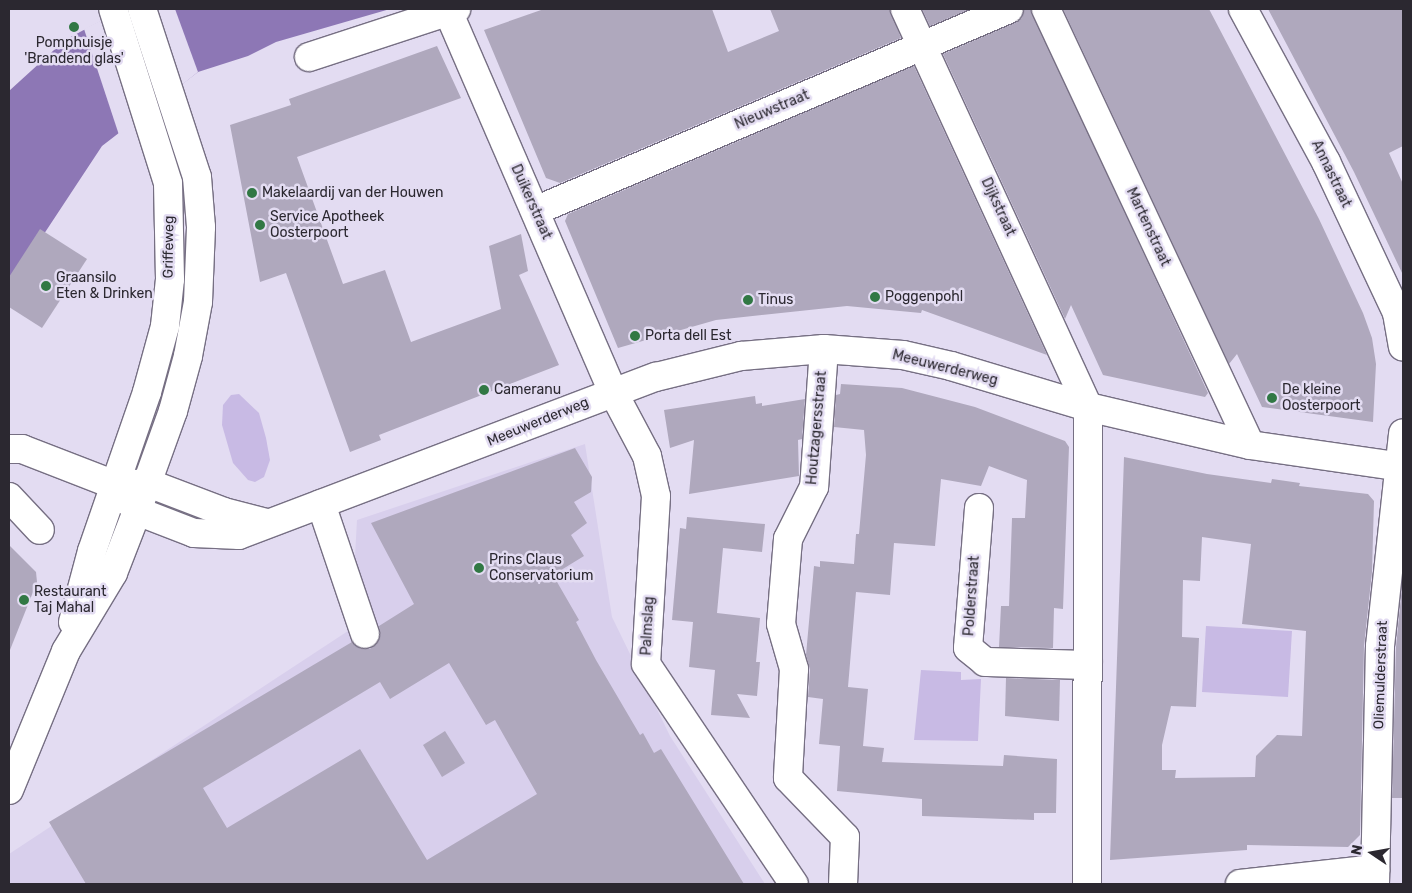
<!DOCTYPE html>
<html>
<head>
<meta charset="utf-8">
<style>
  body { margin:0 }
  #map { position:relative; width:1412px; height:893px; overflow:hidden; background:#e3dcf2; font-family:Rubik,sans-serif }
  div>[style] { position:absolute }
  .built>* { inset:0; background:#d8cfec }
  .green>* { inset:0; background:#c8bae4 }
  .water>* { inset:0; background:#8d77b5 }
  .pier>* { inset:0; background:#e3dcf2 }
  .building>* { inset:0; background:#afa8bd }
  .roads { filter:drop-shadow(1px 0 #766f83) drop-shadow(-1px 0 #766f83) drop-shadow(0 1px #766f83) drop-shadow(0 -1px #766f83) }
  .minor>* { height:28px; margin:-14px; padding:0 14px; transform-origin:14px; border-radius:14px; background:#fff }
  .major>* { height:28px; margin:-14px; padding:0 14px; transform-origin:14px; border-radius:14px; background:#fff }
  .dots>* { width:14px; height:14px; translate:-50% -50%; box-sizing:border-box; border:2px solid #e3dcf2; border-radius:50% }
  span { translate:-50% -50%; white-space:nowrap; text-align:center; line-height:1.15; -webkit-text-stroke:5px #e3dcf2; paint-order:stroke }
  .poi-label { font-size:14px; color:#2b2830 }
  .left { translate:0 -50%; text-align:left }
  .street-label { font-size:14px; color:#2b2830 }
  .frame { position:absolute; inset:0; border:10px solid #2b2830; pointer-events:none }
  .north { position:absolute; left:1347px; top:828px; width:50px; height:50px; -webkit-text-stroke:4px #e3dcf2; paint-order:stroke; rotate:282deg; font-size:14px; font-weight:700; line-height:20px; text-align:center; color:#2b2830 }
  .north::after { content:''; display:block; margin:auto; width:18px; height:22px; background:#2b2830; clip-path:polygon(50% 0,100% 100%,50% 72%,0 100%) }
</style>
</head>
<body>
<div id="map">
  <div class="built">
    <i style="clip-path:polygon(585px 444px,612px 617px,670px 736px,765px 884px,9px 884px,9px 854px,351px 629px,357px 520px)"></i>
  </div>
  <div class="green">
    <i style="clip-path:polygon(239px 394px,259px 413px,266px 438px,270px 460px,264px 477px,255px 482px,248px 480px,233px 463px,222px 425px,223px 405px,231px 395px)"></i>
    <i style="clip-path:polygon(1206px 626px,1292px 631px,1288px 697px,1202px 692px)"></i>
    <i style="clip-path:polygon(921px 670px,961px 672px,961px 680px,981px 679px,978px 741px,914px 740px)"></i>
  </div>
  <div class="water">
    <i style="clip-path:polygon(123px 9px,390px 9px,276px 42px,248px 56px,198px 72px,102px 146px,9px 287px,9px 91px,65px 40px)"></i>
  </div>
  <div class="pier">
    <i style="clip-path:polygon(123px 9px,175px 9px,198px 72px,119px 135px,84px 29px)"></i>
  </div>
  <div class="building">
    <i style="clip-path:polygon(544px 9px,712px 9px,728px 52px,779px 31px,770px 9px,890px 9px,901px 38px,560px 183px,546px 178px,484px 30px)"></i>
    <i style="clip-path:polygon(922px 9px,970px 9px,930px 26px)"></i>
    <i style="clip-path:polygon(1024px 9px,1031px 9px,1208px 393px,1205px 397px,1103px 375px,1071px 305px,1065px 319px,943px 54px,1015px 23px,1022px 18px)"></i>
    <i style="clip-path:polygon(1063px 9px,1209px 9px,1319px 219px,1363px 313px,1372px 338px,1376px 364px,1373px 422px,1262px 407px,1237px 354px,1229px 364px)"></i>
    <i style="clip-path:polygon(1268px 9px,1403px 9px,1403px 146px,1389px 153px,1403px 184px,1403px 275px,1354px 172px)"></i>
    <i style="clip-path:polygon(437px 46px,461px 98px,297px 157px,343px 284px,385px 270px,411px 342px,501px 309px,489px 246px,521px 234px,528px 271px,519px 275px,559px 365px,379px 435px,381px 440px,350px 452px,286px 273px,260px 282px,230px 125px,291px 105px,289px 99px)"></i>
    <i style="clip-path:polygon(914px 66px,1047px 355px,922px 310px,921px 313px,847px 306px,716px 320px,618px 348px,565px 221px,568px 214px)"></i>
    <i style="clip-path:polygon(40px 229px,87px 259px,42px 328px,9px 307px,9px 277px)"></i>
    <i style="clip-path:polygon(841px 384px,902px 388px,975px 407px,1065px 441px,1069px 447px,1063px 609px,1054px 608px,1053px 648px,999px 647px,1001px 606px,1009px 606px,1012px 518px,1025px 518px,1027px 480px,989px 466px,981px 486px,941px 479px,935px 546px,894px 543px,890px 595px,856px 592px,848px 687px,868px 689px,863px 746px,884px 748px,882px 762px,1003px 766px,1004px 755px,1057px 759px,1056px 813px,1034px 813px,1034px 820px,922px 816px,922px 799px,837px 791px,840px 746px,819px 744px,823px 699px,808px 697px,810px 670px,806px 655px,814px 566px,820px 567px,820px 561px,854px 564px,856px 534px,859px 534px,866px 455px,864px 430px,834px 427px,836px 395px,840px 394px)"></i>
    <i style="clip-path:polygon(755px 396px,756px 404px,762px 403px,762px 406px,805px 399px,802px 439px,798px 440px,799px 476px,689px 494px,694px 440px,670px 448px,664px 410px)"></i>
    <i style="clip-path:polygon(evenodd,575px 448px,592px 477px,591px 492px,574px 502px,587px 523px,571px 535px,584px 556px,553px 575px,579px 620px,576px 622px,596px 660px,640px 735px,643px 733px,654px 753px,661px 749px,744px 884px,86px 884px,49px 822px,352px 642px,361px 649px,370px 649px,380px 638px,379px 626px,414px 604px,371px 523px,575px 448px,449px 663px,486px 725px,495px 720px,537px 794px,427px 860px,360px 749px,227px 828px,203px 788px,380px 682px,390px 699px,449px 663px)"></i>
    <i style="clip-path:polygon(evenodd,1124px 457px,1207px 474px,1271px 483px,1272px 479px,1300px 483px,1299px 486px,1368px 494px,1374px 501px,1372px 572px,1364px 646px,1360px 835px,1348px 847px,1247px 845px,1247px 850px,1110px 860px,1124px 457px,1202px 537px,1251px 544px,1242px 624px,1306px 631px,1302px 736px,1277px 735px,1256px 756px,1255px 777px,1175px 778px,1176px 770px,1162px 770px,1162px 745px,1171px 706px,1196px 707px,1199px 638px,1182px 637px,1183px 580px,1200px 581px,1202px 537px)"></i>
    <i style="clip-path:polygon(687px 517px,765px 524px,762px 552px,723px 548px,717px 613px,760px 618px,756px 662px,760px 662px,757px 696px,737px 694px,750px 718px,711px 715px,715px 670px,689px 667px,693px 622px,672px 620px,680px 528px,686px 529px)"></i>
    <i style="clip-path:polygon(9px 545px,36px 572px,37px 582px,10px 650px)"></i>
    <i style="clip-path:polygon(1403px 576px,1403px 798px,1392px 798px,1396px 647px)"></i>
    <i style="clip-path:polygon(1006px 678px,1060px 680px,1059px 721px,1005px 716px)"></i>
    <i style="clip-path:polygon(445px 731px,465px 763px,442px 777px,423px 745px)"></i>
  </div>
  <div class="roads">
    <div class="minor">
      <i style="left:905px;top:9px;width:438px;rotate:65.3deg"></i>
      <i style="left:1088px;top:407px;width:477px;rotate:90.1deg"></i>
      <i style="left:1046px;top:9px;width:481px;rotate:64.9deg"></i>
      <i style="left:1243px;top:9px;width:174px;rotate:61.5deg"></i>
      <i style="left:1326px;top:162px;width:167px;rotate:64.8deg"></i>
      <i style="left:1397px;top:313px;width:34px;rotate:80deg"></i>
      <i style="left:448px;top:11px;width:415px;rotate:66.6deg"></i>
      <i style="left:613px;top:392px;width:72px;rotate:62deg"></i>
      <i style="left:647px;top:456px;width:41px;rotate:77.3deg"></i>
      <i style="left:656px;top:496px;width:168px;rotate:93.4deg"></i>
      <i style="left:646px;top:664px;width:265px;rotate:56.1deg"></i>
      <i style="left:309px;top:57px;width:155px;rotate:-18.1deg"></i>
      <i style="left:535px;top:211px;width:515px;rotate:-23.08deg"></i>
      <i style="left:824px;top:349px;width:138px;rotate:94.1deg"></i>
      <i style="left:814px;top:487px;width:58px;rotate:116.6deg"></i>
      <i style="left:788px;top:539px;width:85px;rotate:94.7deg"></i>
      <i style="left:781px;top:624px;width:47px;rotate:73.9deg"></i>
      <i style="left:794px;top:669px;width:109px;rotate:93.2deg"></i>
      <i style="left:788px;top:778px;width:82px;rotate:46deg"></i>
      <i style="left:845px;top:837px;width:47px;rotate:92.4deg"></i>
      <i style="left:9px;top:449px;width:13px"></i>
      <i style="left:22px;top:449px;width:100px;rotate:21.2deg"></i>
      <i style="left:115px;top:485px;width:33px;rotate:-3deg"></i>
      <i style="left:148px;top:483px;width:81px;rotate:20.9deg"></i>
      <i style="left:224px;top:512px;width:43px;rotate:14.7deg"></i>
      <i style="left:115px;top:485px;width:34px;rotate:50deg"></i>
      <i style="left:137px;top:511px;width:61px;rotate:21.1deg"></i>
      <i style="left:194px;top:533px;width:45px;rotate:2.5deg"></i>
      <i style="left:239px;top:535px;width:446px;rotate:-20.8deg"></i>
      <i style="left:656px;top:377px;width:88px;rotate:-13.9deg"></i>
      <i style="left:741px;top:356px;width:83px;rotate:-4.8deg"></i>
      <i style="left:824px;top:349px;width:79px;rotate:4.3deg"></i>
      <i style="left:903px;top:355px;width:49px;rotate:12.9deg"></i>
      <i style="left:951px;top:366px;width:143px;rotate:16.7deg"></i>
      <i style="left:1088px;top:407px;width:166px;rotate:13.2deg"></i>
      <i style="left:1250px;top:445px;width:155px;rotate:8.2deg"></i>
      <i style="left:9px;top:497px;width:45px;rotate:46.8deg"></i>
      <i style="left:321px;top:504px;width:137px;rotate:71.3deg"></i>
      <i style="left:979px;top:508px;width:140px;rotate:94.5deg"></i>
      <i style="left:968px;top:648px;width:22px;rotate:39deg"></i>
      <i style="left:985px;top:662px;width:103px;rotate:1.7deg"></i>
      <i style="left:1240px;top:884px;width:136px;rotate:-6.3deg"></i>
      <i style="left:1375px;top:884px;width:238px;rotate:-88.8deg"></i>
      <i style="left:1380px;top:646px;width:214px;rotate:-83.8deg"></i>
    </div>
    <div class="major">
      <i style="left:73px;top:622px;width:73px;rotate:-75deg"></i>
      <i style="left:92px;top:551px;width:168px;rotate:-70.9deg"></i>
      <i style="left:147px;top:392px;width:68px;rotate:-74.7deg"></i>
      <i style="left:165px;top:326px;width:47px;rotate:-83.9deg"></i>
      <i style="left:170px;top:279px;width:96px;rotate:-91.2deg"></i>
      <i style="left:168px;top:183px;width:182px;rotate:-107.5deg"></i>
      <i style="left:9px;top:790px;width:150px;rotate:-67.7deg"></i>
      <i style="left:66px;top:651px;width:91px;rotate:-58.9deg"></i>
      <i style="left:113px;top:573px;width:66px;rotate:-68.8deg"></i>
      <i style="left:137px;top:511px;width:106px;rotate:-70.2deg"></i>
      <i style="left:173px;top:411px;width:57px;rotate:-74.7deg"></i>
      <i style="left:188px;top:356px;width:55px;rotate:-79.5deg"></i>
      <i style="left:198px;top:302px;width:75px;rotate:-87.7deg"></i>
      <i style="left:201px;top:227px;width:50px;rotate:-94.6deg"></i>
      <i style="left:197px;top:177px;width:177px;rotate:-108.1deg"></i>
    </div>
  </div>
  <div class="dots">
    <i style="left:74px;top:27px;background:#317844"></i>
    <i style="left:252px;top:193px;background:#317844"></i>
    <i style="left:260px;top:225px;background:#317844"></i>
    <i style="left:46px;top:286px;background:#317844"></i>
    <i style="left:875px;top:297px;background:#317844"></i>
    <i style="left:748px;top:300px;background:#317844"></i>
    <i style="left:635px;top:336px;background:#317844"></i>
    <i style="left:484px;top:390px;background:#317844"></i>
    <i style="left:1272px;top:398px;background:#317844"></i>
    <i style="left:479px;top:568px;background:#317844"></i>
    <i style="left:24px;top:600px;background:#317844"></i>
  </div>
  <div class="poi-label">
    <span style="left:74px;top:51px">Pomphuisje<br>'Brandend glas'</span>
    <span class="left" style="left:262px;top:193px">Makelaardij van der Houwen</span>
    <span class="left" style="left:270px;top:225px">Service Apotheek<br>Oosterpoort</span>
    <span class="left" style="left:56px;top:286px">Graansilo<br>Eten &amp; Drinken</span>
    <span class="left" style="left:885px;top:297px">Poggenpohl</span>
    <span class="left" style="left:758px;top:300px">Tinus</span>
    <span class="left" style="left:645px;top:336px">Porta dell Est</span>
    <span class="left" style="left:494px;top:390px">Cameranu</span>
    <span class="left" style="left:1282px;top:398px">De kleine<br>Oosterpoort</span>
    <span class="left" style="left:489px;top:568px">Prins Claus<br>Conservatorium</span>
    <span class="left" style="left:34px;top:600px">Restaurant<br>Taj Mahal</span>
  </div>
  <div class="street-label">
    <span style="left:772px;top:110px;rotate:-23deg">Nieuwstraat</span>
    <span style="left:1331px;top:174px;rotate:64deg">Annastraat</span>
    <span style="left:531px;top:202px;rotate:66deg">Duikerstraat</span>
    <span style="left:998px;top:207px;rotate:65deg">Dijkstraat</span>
    <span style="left:1148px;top:227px;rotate:65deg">Martenstraat</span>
    <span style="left:169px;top:247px;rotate:-89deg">Griffeweg</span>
    <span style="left:945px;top:368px;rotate:14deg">Meeuwerderweg</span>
    <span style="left:538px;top:422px;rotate:-22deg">Meeuwerderweg</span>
    <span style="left:817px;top:428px;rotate:-85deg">Houtzagersstraat</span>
    <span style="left:972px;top:596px;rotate:-86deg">Polderstraat</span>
    <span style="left:648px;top:626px;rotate:-87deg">Palmslag</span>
    <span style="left:1381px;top:675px;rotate:-88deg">Oliemulderstraat</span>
  </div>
  <div class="frame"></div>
  <div class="north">N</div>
</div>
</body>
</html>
